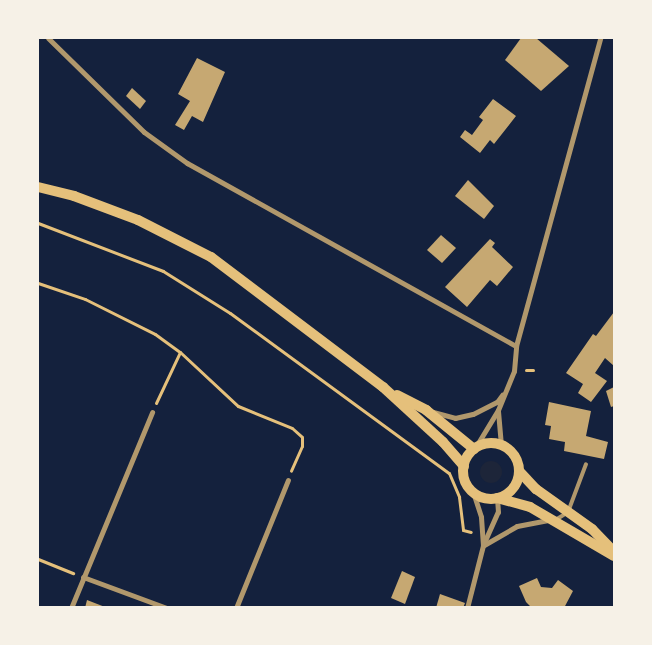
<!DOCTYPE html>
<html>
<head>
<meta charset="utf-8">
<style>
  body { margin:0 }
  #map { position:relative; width:652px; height:645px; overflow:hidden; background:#14213d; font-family:Merriweather,serif }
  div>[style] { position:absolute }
  .green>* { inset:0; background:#1d2539 }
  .round { border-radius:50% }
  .building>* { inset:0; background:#c6a872 }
  .path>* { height:3px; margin:-1.5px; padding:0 1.5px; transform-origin:1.5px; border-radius:1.5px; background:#e5c07b }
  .service>* { height:4px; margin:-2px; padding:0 2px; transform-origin:2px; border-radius:2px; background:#b1986c }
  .minor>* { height:5px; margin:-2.5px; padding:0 2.5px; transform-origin:2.5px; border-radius:2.5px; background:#b1986c }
  .secondary>* { height:10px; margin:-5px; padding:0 5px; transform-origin:5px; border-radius:5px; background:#e5c07b }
  .secondary>.ring { margin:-5px; padding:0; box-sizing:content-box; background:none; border:10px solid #e5c07b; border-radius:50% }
  span { translate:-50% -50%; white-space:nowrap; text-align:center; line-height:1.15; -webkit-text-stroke:5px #f6f1e7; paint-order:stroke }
  .frame { position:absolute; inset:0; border:39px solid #f6f1e7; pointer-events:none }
</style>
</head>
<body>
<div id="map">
  <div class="green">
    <i class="round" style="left:480px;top:461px;width:22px;height:22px"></i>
  </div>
  <div class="building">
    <i style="clip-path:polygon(521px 38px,536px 38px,569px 66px,541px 91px,505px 60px)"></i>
    <i style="clip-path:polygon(197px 58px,225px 72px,203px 122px,192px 116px,184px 130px,175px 125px,190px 101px,178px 94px)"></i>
    <i style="clip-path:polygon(132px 88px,146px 101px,140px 109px,126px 96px)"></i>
    <i style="clip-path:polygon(493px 99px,516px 116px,494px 144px,490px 140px,480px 153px,460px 137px,465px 130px,472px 135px,483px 120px,479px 117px)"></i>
    <i style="clip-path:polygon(468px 180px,494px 206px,484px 219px,455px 196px)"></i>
    <i style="clip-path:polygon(441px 235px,456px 248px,442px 263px,427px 250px)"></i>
    <i style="clip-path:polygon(490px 239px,495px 243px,492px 247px,513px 267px,497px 286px,490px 280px,467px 307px,445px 287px)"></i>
    <i style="clip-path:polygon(614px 312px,614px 366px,605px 358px,595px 373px,607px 381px,591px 402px,578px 393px,583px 384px,566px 373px,593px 334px,596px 336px)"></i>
    <i style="clip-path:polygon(614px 387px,614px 406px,611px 407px,606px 391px)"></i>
    <i style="clip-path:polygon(549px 402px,591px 411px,586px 436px,608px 442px,604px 459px,564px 451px,565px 442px,549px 439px,551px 426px,545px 425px)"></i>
    <i style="clip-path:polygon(402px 571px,415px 577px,405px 604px,391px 598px)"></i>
    <i style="clip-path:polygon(537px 578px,541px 587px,552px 588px,558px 580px,573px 591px,564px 608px,532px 608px,526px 602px,519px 586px)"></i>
    <i style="clip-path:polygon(440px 594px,465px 603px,463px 608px,436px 608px)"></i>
    <i style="clip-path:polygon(87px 600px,105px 607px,105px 608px,85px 608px)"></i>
  </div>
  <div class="path">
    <i style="left:38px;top:223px;width:134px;rotate:21deg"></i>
    <i style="left:163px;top:271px;width:79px;rotate:32.1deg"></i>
    <i style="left:230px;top:313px;width:271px;rotate:36.2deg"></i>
    <i style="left:449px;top:473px;width:26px;rotate:67deg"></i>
    <i style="left:459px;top:497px;width:33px;rotate:83deg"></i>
    <i style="left:463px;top:530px;width:8px;rotate:14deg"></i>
    <i style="left:38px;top:283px;width:50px;rotate:18.8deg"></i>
    <i style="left:85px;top:299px;width:78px;rotate:26.6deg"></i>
    <i style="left:155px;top:334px;width:31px;rotate:36deg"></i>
    <i style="left:180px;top:352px;width:79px;rotate:43deg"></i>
    <i style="left:238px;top:406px;width:58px;rotate:22.2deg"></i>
    <i style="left:292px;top:428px;width:13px;rotate:42deg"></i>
    <i style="left:302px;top:437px;width:9px;rotate:90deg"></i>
    <i style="left:302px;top:446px;width:27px;rotate:114deg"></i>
    <i style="left:526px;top:370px;width:7px"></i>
    <i style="left:156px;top:403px;width:56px;rotate:-64.8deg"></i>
    <i style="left:38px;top:559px;width:38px;rotate:22deg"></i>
  </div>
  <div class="service">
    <i style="left:557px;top:519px;width:13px;rotate:-32deg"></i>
    <i style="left:568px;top:512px;width:51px;rotate:-69.4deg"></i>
  </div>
  <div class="minor">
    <i style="left:48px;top:38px;width:134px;rotate:44.4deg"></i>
    <i style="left:144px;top:132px;width:53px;rotate:35.8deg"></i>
    <i style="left:187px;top:163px;width:376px;rotate:29.1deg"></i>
    <i style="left:498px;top:411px;width:34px;rotate:85deg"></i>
    <i style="left:433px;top:412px;width:23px;rotate:15deg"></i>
    <i style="left:455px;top:418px;width:18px;rotate:-13deg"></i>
    <i style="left:473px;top:414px;width:27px;rotate:-27deg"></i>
    <i style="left:497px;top:402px;width:9px;rotate:-54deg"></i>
    <i style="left:475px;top:448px;width:44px;rotate:-58.8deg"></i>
    <i style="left:498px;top:410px;width:42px;rotate:-67.7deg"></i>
    <i style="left:514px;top:371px;width:25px;rotate:-85deg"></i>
    <i style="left:516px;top:346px;width:319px;rotate:-74.7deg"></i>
    <i style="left:473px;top:492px;width:26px;rotate:72deg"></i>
    <i style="left:481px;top:517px;width:28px;rotate:86deg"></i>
    <i style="left:484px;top:545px;width:38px;rotate:-30deg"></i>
    <i style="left:517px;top:526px;width:33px;rotate:-11deg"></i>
    <i style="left:83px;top:577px;width:90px;rotate:20.3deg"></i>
    <i style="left:71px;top:608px;width:212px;rotate:-67.5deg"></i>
    <i style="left:236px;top:608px;width:138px;rotate:-67.9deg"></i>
    <i style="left:467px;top:608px;width:65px;rotate:-75.7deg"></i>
    <i style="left:483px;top:545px;width:36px;rotate:-66deg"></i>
    <i style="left:498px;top:512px;width:13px;rotate:-94deg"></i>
  </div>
  <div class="secondary">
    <i style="left:38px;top:187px;width:37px;rotate:14deg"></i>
    <i style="left:74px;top:196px;width:68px;rotate:20.6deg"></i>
    <i style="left:138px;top:220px;width:82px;rotate:26.9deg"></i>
    <i style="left:211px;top:257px;width:216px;rotate:37.1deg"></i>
    <i style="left:383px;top:387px;width:81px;rotate:42.5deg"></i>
    <i style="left:443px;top:442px;width:32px;rotate:49deg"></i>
    <i style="left:397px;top:395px;width:33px;rotate:27deg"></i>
    <i style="left:426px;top:410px;width:62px;rotate:39.1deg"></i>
    <i class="ring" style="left:463px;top:443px;width:46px;height:46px"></i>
    <i style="left:519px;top:471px;width:25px;rotate:47deg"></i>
    <i style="left:536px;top:489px;width:69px;rotate:35.5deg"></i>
    <i style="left:592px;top:529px;width:32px;rotate:46deg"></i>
    <i style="left:497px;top:498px;width:34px;rotate:15deg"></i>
    <i style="left:530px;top:507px;width:97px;rotate:30.3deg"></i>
  </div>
  <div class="frame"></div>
</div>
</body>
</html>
